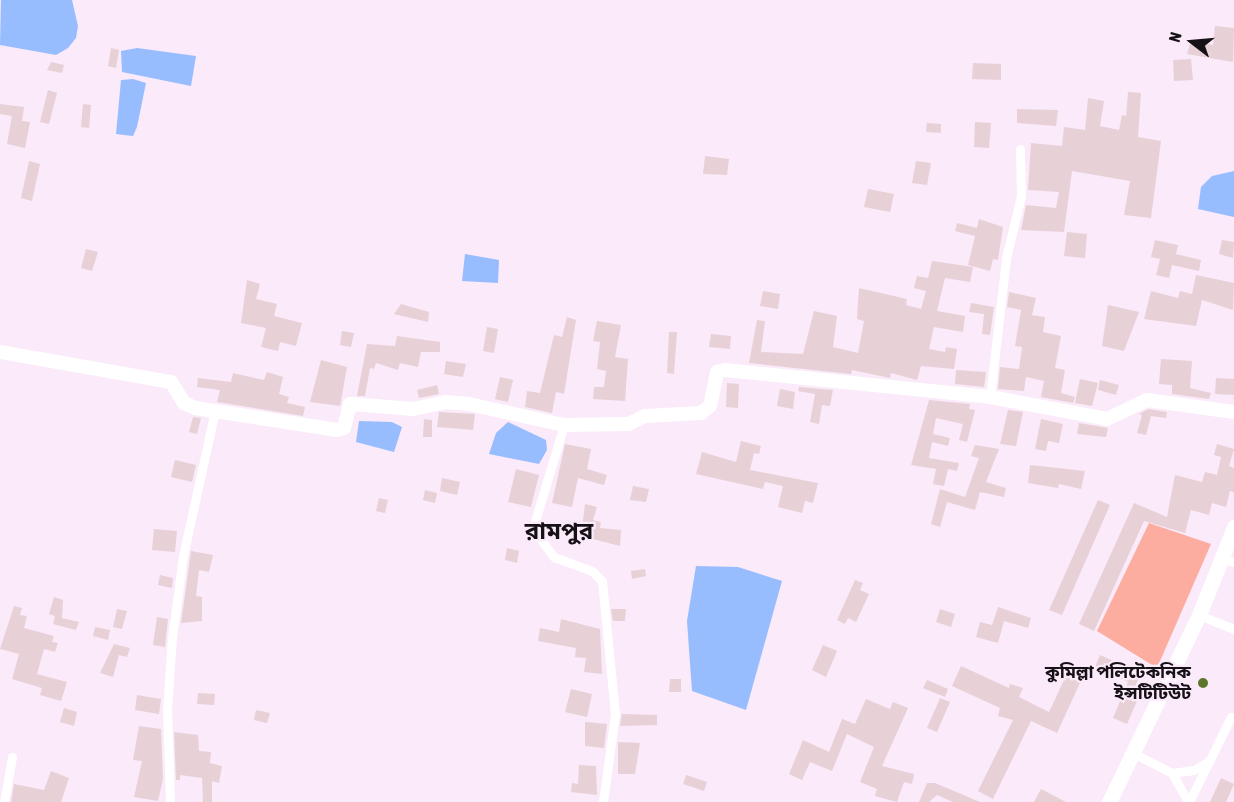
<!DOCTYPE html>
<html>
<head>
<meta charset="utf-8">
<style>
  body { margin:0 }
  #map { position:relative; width:1234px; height:802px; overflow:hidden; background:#faeafa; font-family:"Asap Condensed","Noto Sans Bengali",sans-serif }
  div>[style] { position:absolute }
  .green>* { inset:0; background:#fcad9f }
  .water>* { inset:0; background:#97bdff }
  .building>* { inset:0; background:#e8d0d7 }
  .minor>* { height:9px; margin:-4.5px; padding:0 4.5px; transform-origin:4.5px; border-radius:4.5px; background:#fff }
  .secondary>* { height:14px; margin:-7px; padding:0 7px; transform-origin:7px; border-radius:7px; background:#fff }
  .primary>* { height:15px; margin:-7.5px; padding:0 7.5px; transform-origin:7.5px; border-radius:7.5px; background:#fff }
  .dots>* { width:16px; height:16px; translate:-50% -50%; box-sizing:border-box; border:3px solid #faeafa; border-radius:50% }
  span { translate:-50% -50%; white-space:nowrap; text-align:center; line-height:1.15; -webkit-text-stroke:4.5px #faeafa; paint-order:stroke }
  .poi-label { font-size:18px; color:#161116; font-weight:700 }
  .right { translate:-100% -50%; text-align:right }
  .district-label { font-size:24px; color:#161116; font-weight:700 }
  .north { position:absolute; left:1162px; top:12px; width:60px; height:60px; -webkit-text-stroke:4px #faeafa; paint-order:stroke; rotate:286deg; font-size:16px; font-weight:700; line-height:24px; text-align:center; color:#161116 }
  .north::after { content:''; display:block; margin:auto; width:21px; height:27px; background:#161116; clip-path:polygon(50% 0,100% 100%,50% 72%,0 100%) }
</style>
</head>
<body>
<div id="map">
  <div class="green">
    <i style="clip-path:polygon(1149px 523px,1211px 544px,1157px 668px,1097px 631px)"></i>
  </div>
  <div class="water">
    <i style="clip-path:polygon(72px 0,78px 26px,76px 38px,68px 48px,56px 55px,0 45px,1px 0)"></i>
    <i style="clip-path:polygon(137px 48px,196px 56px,191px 86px,122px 72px,121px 51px)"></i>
    <i style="clip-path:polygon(133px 79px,146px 83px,137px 127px,133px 136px,116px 134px,121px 80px)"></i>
    <i style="clip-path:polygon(1234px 171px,1234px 217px,1198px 209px,1201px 187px,1212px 176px)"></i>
    <i style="clip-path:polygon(465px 254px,499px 260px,498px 283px,462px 281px)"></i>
    <i style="clip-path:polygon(359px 421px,392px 422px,402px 427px,394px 452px,356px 442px)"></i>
    <i style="clip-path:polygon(508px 422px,546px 440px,547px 450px,539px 464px,489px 454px,496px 433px)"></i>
    <i style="clip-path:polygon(696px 566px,738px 567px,782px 581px,746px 710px,692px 691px,687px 621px)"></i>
  </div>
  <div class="building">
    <i style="clip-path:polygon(1215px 26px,1234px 28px,1233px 62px,1187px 54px,1191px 40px,1213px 45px)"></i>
    <i style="clip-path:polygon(111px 48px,119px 50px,116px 68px,108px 66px)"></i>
    <i style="clip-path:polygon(1191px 59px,1193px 80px,1174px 81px,1173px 60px)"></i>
    <i style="clip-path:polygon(51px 62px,64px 65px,62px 73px,47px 70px)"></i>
    <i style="clip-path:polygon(973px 63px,1001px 64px,1001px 80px,972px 79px)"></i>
    <i style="clip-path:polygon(48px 90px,57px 93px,49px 124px,40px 122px)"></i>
    <i style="clip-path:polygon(1128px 92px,1141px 93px,1138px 137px,1161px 141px,1151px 218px,1124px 215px,1130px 181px,1072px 171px,1064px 232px,1021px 230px,1026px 205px,1056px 208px,1059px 192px,1028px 190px,1031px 143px,1062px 146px,1064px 127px,1085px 130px,1088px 98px,1104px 101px,1100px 126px,1119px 130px,1122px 115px,1126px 116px)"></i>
    <i style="clip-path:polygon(0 104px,24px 107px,22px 121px,30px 122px,25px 148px,7px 144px,12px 116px,0 114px)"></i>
    <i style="clip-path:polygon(83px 104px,91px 105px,89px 128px,81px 127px)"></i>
    <i style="clip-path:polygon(1017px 109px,1058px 110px,1056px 126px,1017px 123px)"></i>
    <i style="clip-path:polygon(975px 122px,991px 123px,989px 148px,974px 147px)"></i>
    <i style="clip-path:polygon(927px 123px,941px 124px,941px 133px,926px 132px)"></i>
    <i style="clip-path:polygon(705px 156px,729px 159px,727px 175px,703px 174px)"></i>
    <i style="clip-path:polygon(29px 161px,40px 164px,32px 201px,21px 198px)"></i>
    <i style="clip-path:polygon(916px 161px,931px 163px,927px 185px,912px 183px)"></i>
    <i style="clip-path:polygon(868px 189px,894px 194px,890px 212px,864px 207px)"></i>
    <i style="clip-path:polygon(979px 219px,1003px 227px,998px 260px,993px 259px,990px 271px,968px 265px,975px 236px,955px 231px,957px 223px,977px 228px)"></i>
    <i style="clip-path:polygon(1067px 232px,1087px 234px,1085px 258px,1064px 256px)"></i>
    <i style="clip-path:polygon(1155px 240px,1178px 245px,1176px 254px,1201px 260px,1199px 271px,1172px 265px,1169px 278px,1156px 275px,1160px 259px,1151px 257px)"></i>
    <i style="clip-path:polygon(1222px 240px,1234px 242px,1233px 258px,1219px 254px)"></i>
    <i style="clip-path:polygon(86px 249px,98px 252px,92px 271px,81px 268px)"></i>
    <i style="clip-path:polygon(932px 261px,973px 267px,970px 282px,945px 278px,937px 311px,965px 316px,963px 332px,934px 327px,929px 349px,945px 352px,946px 347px,957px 349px,954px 369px,921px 366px,917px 380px,891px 373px,890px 378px,852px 370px,851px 374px,749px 363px,757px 320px,765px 321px,761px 352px,803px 354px,814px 311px,837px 316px,833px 347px,858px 353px,864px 321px,857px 319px,859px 288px,907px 299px,906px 305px,921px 309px,926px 291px,914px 288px,917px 276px,928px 278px)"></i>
    <i style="clip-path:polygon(1196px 275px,1234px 283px,1233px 310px,1202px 300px,1196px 326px,1144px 319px,1151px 291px,1178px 298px,1180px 291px,1192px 294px)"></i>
    <i style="clip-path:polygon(247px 280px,260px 284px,256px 299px,277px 304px,274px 316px,302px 323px,296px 346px,280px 342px,278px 351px,261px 347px,266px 328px,241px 323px)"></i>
    <i style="clip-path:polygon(763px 291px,780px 294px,778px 309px,760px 306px)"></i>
    <i style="clip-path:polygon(1009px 292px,1036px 298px,1032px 315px,1045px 317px,1043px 332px,1061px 336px,1055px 368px,1065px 370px,1061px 393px,1075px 397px,1073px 403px,1041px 397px,1044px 381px,1026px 377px,1024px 391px,998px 389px,1000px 367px,1019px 369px,1022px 347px,1015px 346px,1021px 310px,1007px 307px)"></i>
    <i style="clip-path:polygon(971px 303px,994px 307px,990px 335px,982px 334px,984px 314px,969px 312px)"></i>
    <i style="clip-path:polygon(401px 304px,429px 312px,428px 322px,394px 314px)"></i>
    <i style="clip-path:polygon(1108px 305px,1139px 312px,1124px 351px,1102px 346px)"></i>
    <i style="clip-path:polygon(567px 317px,576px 320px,564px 394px,556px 392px,552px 413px,525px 407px,527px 391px,540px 393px,554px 335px,562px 337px)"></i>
    <i style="clip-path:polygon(597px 321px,621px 325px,615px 357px,628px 359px,625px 401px,593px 399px,594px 387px,604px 387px,606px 371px,597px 369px,600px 342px,593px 341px)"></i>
    <i style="clip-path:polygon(487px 327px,498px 329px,494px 353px,483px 351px)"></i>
    <i style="clip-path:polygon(342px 331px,354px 333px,351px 347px,340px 345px)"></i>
    <i style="clip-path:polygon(669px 332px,677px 332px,674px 374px,667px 373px)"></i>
    <i style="clip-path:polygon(711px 334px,731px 336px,730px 349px,709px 347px)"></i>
    <i style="clip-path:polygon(397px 336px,440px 342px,440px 352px,421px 352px,418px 367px,400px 363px,398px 370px,376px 363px,374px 369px,370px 368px,365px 396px,357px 396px,367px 344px,395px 346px)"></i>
    <i style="clip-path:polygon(1161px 359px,1192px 361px,1190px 388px,1211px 393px,1209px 399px,1172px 394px,1172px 385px,1159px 384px)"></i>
    <i style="clip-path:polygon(321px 360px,347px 367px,340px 406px,310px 402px)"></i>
    <i style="clip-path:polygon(446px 361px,466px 364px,463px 377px,444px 374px)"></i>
    <i style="clip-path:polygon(956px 370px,986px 372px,984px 387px,955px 384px)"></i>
    <i style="clip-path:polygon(267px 372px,283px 377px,279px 394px,289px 397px,287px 403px,305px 407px,303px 416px,217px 402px,220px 390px,197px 387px,198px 378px,231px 382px,233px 373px,264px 380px)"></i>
    <i style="clip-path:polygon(500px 377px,513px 380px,508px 402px,495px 399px)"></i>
    <i style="clip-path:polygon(1216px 378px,1234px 379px,1234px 395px,1215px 394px)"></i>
    <i style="clip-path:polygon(1080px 379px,1098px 383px,1092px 406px,1075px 403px)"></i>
    <i style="clip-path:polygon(1100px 380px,1119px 385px,1116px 395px,1098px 390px)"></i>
    <i style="clip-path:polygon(727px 383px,739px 384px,738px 408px,726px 407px)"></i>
    <i style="clip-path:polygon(437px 385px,439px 394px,419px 398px,417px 390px)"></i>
    <i style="clip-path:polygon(799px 387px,833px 390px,830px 406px,822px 405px,819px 424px,810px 422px,815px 394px,798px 391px)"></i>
    <i style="clip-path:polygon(780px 389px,795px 392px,793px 409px,777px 406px)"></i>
    <i style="clip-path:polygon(929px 400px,970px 404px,969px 409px,975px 410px,967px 442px,959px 440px,963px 424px,936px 418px,933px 434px,950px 438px,948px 446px,932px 442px,929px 458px,959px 463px,957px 471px,948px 469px,944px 486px,933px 484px,936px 469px,911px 465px)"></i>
    <i style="clip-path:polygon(1148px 409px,1167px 412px,1166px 418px,1151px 416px,1146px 435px,1137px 433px,1142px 415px,1139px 414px)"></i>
    <i style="clip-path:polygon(1008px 410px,1023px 412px,1016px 446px,1000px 444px)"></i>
    <i style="clip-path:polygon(439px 412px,475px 414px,473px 430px,437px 427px)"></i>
    <i style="clip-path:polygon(193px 417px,201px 418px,197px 434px,189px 432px)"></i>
    <i style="clip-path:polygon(424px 419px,432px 420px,432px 437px,423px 437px)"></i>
    <i style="clip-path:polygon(1041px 419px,1063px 424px,1059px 443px,1048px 441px,1046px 451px,1035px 449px)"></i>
    <i style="clip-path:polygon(1079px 423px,1108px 428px,1106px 437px,1077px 434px)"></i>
    <i style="clip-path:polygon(741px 441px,761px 446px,759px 454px,754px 453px,750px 470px,818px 483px,813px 503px,805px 501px,802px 513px,778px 507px,783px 486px,765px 482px,763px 489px,696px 474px,702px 452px,736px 462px)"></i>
    <i style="clip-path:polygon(565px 444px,591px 449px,587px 469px,607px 475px,604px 485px,578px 478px,572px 507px,552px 503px)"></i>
    <i style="clip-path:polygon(1217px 444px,1234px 449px,1229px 466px,1234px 468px,1234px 492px,1230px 491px,1226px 507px,1212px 503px,1209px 515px,1191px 510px,1185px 533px,1144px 521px,1094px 631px,1079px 624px,1134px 503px,1167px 517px,1175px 475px,1202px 482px,1205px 472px,1217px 475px,1221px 457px,1214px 455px)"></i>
    <i style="clip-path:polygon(975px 445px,999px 449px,986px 482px,1006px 488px,1004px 497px,980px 492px,975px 510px,947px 502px,940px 527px,931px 524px,940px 489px,965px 497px,979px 458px,971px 456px)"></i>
    <i style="clip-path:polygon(175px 460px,196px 465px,192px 482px,171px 477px)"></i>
    <i style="clip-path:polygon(1030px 465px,1085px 471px,1081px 489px,1059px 484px,1058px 488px,1028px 483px)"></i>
    <i style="clip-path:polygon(516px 469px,539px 475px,531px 507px,508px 502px)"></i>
    <i style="clip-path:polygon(442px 478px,460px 482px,457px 495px,440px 491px)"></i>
    <i style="clip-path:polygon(633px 486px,649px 489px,646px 502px,630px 500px)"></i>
    <i style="clip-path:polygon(425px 490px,437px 493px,435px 503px,423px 500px)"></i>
    <i style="clip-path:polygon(379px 498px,388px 500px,385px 513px,376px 511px)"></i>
    <i style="clip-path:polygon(1098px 500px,1110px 505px,1062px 615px,1049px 610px)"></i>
    <i style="clip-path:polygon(585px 504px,597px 507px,593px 520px,601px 522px,600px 528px,621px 530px,620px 546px,581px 536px)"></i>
    <i style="clip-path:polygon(154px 529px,177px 531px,175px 552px,152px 550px)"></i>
    <i style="clip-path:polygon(507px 548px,519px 551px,517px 563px,505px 560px)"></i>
    <i style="clip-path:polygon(191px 551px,213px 555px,209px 572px,199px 570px,196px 596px,202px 597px,202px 621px,181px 623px)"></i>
    <i style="clip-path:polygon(645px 569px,646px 576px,632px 579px,631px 571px)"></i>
    <i style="clip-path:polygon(160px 575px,173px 578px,172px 588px,158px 585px)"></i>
    <i style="clip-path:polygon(855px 580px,863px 583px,860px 590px,869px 594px,856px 622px,848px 618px,845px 624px,837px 620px)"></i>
    <i style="clip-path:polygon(54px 597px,63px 600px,62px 618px,79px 622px,76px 630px,53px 624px,55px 616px,49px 614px)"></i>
    <i style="clip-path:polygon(14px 606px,22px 608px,20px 615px,27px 616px,24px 628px,54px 636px,52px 642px,58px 643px,55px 652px,44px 649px,37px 674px,67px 682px,61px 701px,40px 695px,42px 688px,12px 679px,19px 654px,0 649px)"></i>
    <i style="clip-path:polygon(998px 607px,1031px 618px,1028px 628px,1004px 621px,998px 643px,976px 637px,980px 622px,992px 625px)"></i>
    <i style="clip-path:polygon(117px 609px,127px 611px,122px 629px,113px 627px)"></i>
    <i style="clip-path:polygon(611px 609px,626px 609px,625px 621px,613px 621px)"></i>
    <i style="clip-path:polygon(940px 609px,955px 614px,951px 627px,936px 622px)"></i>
    <i style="clip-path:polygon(157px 617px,168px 619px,165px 647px,153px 645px)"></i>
    <i style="clip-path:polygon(561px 619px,600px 629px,602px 674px,584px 672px,586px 658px,575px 657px,576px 648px,538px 641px,540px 628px,559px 632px)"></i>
    <i style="clip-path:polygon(95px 627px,110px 630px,108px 640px,93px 636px)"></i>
    <i style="clip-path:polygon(114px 644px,130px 648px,127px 657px,119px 655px,113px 677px,100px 673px)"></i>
    <i style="clip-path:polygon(823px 645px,837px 651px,826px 677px,812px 670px)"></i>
    <i style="clip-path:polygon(1100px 655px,1141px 673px,1134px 689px,1141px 692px,1127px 724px,1113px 718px,1128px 682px,1095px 667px)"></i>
    <i style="clip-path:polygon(1072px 663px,1086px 670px,1057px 733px,1031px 721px,993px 799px,978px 791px,1013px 720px,998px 716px,1000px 708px,952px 686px,961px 666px,1009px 688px,1010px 684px,1023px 688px,1019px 697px,1049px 712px)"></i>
    <i style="clip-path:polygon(670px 679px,681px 679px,681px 692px,669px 692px)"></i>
    <i style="clip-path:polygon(927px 680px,948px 689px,945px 697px,923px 688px)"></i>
    <i style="clip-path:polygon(571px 689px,592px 694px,587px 717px,565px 712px)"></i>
    <i style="clip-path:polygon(198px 693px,215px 694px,214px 705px,197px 704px)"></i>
    <i style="clip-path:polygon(137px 695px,161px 699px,159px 714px,135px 710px)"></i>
    <i style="clip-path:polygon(940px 698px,950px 702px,937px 732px,927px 728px)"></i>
    <i style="clip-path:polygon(866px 699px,890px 709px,893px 702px,908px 708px,882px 766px,914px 774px,912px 784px,904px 782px,897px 802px,875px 796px,877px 789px,860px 782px,874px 747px,847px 734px,832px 771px,810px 762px,802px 780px,789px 774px,803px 740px,829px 752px,842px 719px,855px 724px)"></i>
    <i style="clip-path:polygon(64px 708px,77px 712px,74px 726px,60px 722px)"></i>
    <i style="clip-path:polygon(256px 710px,270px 713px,267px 723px,254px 720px)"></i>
    <i style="clip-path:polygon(622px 714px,657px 715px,657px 725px,620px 726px)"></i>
    <i style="clip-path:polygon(585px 722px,607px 724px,604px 748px,585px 746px)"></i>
    <i style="clip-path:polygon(139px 726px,161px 729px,163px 779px,158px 801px,134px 797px,142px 761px,133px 760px)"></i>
    <i style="clip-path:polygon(174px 732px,198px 735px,199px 751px,211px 752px,210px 763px,222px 766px,219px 783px,212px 781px,212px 802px,203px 802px,202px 778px,180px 775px,180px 780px,176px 780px)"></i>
    <i style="clip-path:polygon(618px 742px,640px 743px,635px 774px,618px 774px)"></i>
    <i style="clip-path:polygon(579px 765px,596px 766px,597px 795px,571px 792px,572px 783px,578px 784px)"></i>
    <i style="clip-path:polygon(51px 771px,69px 778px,61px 802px,11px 802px,14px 784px,44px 790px)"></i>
    <i style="clip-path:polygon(686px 775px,707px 782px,704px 791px,683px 784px)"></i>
    <i style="clip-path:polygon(1221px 778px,1234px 784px,1226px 802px,1210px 802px)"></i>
    <i style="clip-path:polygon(927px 783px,935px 783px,980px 802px,953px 802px,937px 795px,929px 802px,919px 802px)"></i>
    <i style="clip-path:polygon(1041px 789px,1066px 802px,1034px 802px)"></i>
  </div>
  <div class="minor">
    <i style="left:990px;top:397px;width:140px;rotate:-83.4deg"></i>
    <i style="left:1006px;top:258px;width:64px;rotate:-76.4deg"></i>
    <i style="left:1021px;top:196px;width:47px;rotate:-91.2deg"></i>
    <i style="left:564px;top:425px;width:100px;rotate:106.8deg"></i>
    <i style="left:535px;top:521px;width:13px;rotate:81deg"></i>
    <i style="left:537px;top:534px;width:29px;rotate:54deg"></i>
    <i style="left:554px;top:557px;width:40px;rotate:20.2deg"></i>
    <i style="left:592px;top:571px;width:14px;rotate:45deg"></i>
    <i style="left:602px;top:581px;width:134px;rotate:84.4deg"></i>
    <i style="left:615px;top:714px;width:89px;rotate:97.8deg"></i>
    <i style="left:1224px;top:559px;width:10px;rotate:17deg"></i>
    <i style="left:1199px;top:615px;width:38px;rotate:22deg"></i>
    <i style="left:1133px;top:753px;width:44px;rotate:27.1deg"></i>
    <i style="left:1172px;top:773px;width:33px;rotate:61deg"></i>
    <i style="left:1172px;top:773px;width:22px;rotate:-8deg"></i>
    <i style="left:1194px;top:770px;width:17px;rotate:-31deg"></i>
    <i style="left:4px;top:802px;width:46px;rotate:-79.9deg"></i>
    <i style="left:170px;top:802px;width:93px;rotate:-91.8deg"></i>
    <i style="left:167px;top:709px;width:71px;rotate:-86deg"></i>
    <i style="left:172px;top:638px;width:83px;rotate:-82.4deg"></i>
    <i style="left:183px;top:556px;width:148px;rotate:-77.6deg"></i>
    <i style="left:1189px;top:802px;width:95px;rotate:-63.7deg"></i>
  </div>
  <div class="secondary">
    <i style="left:0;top:352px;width:174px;rotate:10deg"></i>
    <i style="left:171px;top:382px;width:25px;rotate:58deg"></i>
    <i style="left:184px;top:403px;width:12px;rotate:24deg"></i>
    <i style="left:195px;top:408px;width:144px;rotate:8.8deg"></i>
    <i style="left:337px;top:430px;width:7px;rotate:-16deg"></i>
    <i style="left:344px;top:428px;width:25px;rotate:-76deg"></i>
    <i style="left:350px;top:404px;width:63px;rotate:4.5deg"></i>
    <i style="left:413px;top:409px;width:33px;rotate:-12deg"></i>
    <i style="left:445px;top:402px;width:24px;rotate:5deg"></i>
    <i style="left:469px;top:404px;width:97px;rotate:12.5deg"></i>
    <i style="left:564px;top:425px;width:65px;rotate:-0.9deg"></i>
    <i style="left:629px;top:424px;width:18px;rotate:-27deg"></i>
    <i style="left:645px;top:416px;width:56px;rotate:-3.1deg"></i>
    <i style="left:701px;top:413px;width:11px;rotate:-38deg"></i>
    <i style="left:710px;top:406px;width:35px;rotate:-78deg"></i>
    <i style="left:717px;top:372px;width:8px;rotate:-14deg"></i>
    <i style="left:725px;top:370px;width:266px;rotate:5.8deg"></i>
    <i style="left:990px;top:397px;width:119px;rotate:10.6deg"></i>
    <i style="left:1107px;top:419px;width:44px;rotate:-25.4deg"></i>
    <i style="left:1147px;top:400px;width:88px;rotate:7.9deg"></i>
  </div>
  <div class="primary">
    <i style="left:1109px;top:802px;width:208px;rotate:-64.3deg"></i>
    <i style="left:1199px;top:615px;width:95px;rotate:-68.3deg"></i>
  </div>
  <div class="dots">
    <i style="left:1203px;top:683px;background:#5c762a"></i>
  </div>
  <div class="poi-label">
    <span class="right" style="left:1191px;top:683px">কুমিল্লা পলিটেকনিক<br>ইন্সটিটিউট</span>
  </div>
  <div class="district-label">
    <span style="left:559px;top:531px">রামপুর</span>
  </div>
  <div class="north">N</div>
</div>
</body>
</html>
